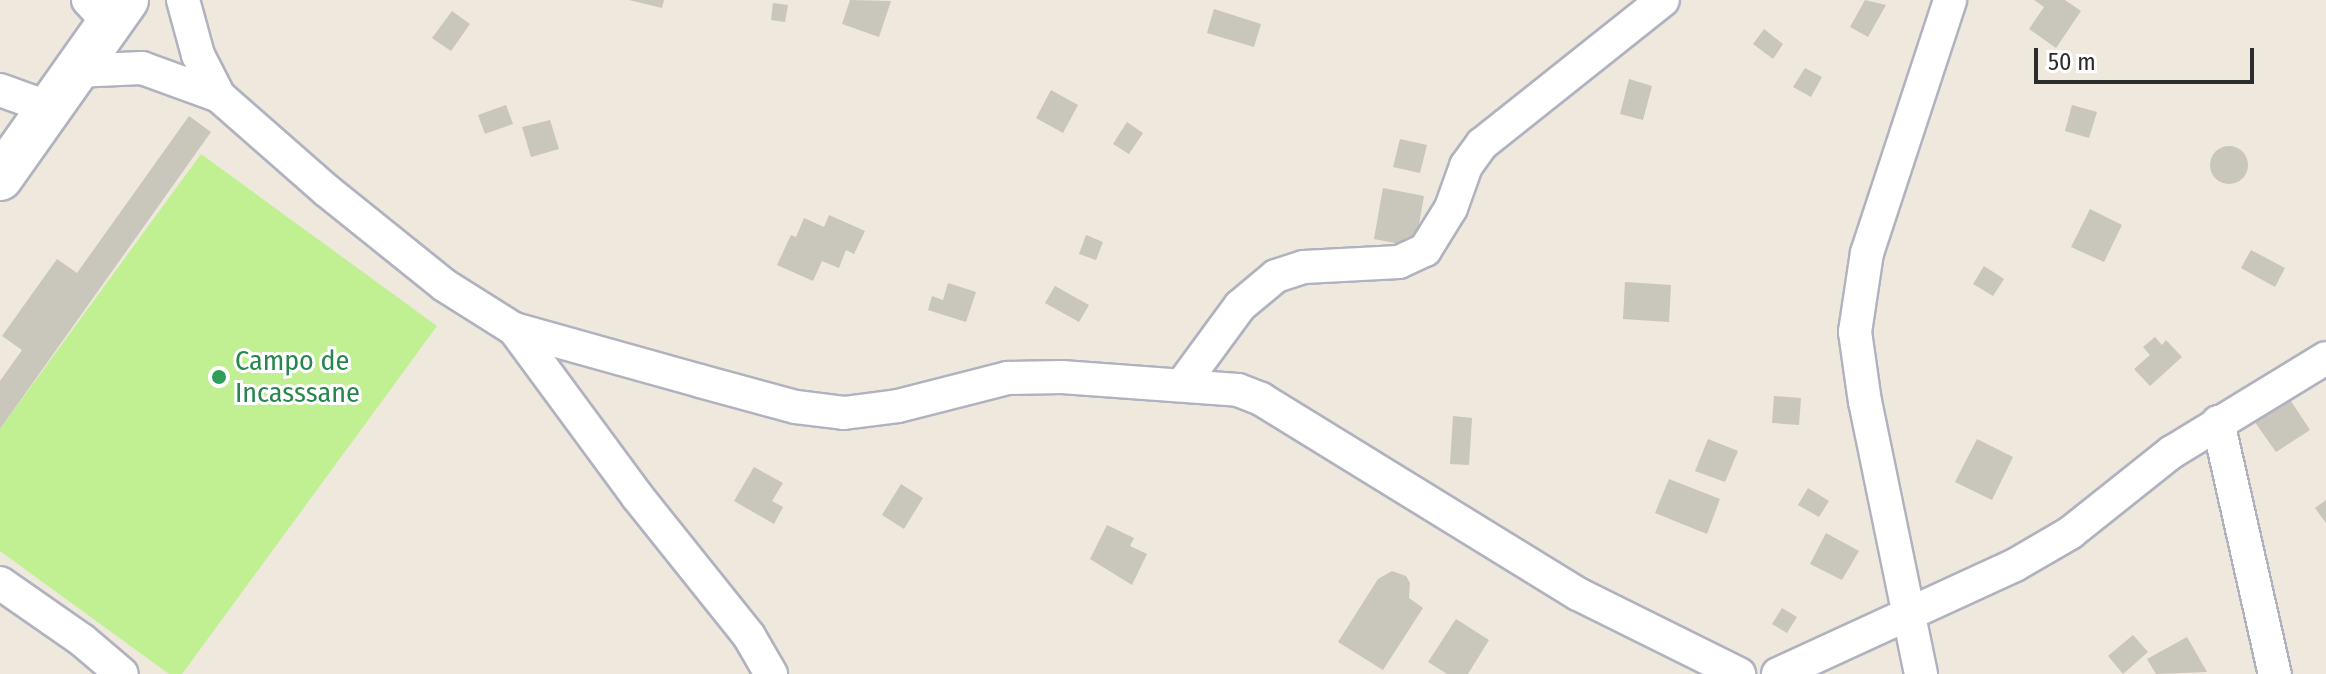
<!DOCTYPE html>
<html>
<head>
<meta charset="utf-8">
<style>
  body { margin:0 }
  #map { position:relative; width:2326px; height:674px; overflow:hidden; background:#eee8dd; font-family:"Fira Sans Condensed",sans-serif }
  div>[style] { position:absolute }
  .pitch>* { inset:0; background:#c0f091 }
  .building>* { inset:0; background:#c9c6bb }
  .round { border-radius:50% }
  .roads { filter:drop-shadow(2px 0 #b1b2c0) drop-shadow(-2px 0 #b1b2c0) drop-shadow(0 2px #b1b2c0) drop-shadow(0 -2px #b1b2c0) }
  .street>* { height:32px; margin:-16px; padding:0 16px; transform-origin:16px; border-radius:16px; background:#fff }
  .secondary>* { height:44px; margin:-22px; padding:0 22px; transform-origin:22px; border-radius:22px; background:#fff }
  .dots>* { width:22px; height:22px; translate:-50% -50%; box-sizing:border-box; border:4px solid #fff; border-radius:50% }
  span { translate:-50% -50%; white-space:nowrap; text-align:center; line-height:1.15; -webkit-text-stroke:6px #fff; paint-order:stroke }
  .leisure-label { font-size:28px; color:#27864d }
  .left { translate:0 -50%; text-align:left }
  .scale { position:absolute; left:2034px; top:48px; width:220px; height:36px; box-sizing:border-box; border:4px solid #2c2c2c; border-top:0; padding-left:10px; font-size:24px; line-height:28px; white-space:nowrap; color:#2c2c2c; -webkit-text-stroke:6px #fff; paint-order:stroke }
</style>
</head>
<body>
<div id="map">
  <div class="pitch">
    <i style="clip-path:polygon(201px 154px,437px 326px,182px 674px,169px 674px,0 551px,0 429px)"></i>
  </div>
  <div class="building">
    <i style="clip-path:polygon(629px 0,664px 0,662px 8px)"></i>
    <i style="clip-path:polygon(850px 0,891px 1px,879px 37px,842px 24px)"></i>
    <i style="clip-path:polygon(1865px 0,1886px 5px,1868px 37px,1850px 27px)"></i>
    <i style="clip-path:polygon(2034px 0,2065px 0,2081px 11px,2056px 48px,2029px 29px,2044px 7px)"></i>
    <i style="clip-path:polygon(773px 3px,788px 5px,785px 22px,771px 20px)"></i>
    <i style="clip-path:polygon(1214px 9px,1261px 24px,1254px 47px,1207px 33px)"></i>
    <i style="clip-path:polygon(452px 11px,470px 24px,451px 51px,432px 38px)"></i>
    <i style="clip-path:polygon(1764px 29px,1783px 44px,1773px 59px,1753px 44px)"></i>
    <i style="clip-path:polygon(1805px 68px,1822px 77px,1811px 97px,1793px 87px)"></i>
    <i style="clip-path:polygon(1629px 79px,1652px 86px,1643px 120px,1620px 114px)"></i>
    <i style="clip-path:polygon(1051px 90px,1078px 105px,1063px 133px,1036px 118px)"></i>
    <i style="clip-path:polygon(506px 105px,513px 124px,485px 134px,478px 115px)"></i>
    <i style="clip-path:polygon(2072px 105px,2097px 112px,2089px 138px,2065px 131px)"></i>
    <i style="clip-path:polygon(189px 116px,211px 132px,0 429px,0 381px,22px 350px,2px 336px,57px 259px,77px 273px)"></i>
    <i style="clip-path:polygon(550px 120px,559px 149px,531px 157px,522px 127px)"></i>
    <i style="clip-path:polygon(1127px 122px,1143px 133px,1129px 154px,1113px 144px)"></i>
    <i style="clip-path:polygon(1400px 139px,1427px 145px,1420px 173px,1393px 167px)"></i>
    <i class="round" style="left:2210px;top:146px;width:38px;height:38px"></i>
    <i style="clip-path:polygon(1383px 188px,1424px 196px,1415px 247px,1374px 239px)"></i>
    <i style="clip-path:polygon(2090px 209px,2122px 225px,2104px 262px,2071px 247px)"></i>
    <i style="clip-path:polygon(829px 215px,865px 231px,854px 254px,846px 250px,839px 268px,822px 261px,813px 281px,777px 265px,791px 235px,796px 237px,804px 218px,824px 227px)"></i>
    <i style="clip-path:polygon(1086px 235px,1103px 242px,1096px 260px,1079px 254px)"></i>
    <i style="clip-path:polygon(2251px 250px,2285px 268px,2275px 287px,2241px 268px)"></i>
    <i style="clip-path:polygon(1984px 266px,2004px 279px,1993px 296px,1973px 284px)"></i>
    <i style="clip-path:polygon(1625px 282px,1671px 285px,1669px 322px,1623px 319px)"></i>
    <i style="clip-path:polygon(948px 283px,976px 292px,966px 322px,928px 310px,932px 296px,943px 300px)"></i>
    <i style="clip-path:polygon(1055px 286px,1089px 305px,1079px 322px,1045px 303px)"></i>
    <i style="clip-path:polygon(2155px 337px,2162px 345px,2166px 340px,2182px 357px,2150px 386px,2134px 369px,2150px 355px,2143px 347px)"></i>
    <i style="clip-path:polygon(2287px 395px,2310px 430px,2276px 452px,2252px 418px)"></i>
    <i style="clip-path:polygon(1774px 396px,1801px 398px,1799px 425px,1772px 423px)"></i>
    <i style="clip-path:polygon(1453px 416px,1472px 418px,1469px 465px,1450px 464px)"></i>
    <i style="clip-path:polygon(1708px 439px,1738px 451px,1725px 482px,1695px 471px)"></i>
    <i style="clip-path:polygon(1977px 439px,2013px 457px,1992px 500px,1955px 482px)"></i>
    <i style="clip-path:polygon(754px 467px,783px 483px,772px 501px,783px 507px,774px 524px,734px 501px)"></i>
    <i style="clip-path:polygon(1669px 479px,1720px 499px,1707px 534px,1655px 513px)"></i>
    <i style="clip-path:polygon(901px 484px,923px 498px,904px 529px,882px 515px)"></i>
    <i style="clip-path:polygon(1808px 488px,1829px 501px,1819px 517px,1798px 505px)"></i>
    <i style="clip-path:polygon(2326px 500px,2326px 523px,2315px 508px)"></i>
    <i style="clip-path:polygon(1107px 525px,1134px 538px,1130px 546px,1147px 554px,1132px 585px,1090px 559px)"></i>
    <i style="clip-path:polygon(1826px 533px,1859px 551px,1842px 580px,1810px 564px)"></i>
    <i style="clip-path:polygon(1392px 571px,1406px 576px,1410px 583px,1409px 598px,1423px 608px,1383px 670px,1338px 642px,1378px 579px)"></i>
    <i style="clip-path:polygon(1782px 608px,1797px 617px,1787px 633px,1772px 624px)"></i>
    <i style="clip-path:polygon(1456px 619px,1489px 640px,1468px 674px,1447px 674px,1428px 662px)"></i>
    <i style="clip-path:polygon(2133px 635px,2148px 652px,2123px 674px,2108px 656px)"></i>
    <i style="clip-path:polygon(2187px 637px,2207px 672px,2156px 674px,2147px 659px)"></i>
  </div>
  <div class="roads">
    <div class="street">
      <i style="left:88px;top:0;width:33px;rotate:47deg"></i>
      <i style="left:183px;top:0;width:57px;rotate:74.7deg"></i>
      <i style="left:198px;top:55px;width:46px;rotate:62.9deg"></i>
      <i style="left:75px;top:71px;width:67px;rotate:-2.6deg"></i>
      <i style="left:142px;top:68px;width:82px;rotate:20deg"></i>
      <i style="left:219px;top:96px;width:142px;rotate:41.3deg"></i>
      <i style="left:326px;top:190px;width:151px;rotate:38.8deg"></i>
      <i style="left:444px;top:285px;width:83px;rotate:32.2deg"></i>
      <i style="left:514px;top:329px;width:193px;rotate:15.6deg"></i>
      <i style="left:700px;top:381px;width:99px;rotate:15.2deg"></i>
      <i style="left:796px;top:407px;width:48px;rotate:7.1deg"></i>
      <i style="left:844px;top:413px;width:54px;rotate:-7.4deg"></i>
      <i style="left:898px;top:406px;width:114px;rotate:-14.3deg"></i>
      <i style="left:1008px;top:378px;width:54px;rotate:-1.1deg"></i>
      <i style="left:1062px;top:377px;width:176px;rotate:4.2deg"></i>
      <i style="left:1238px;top:390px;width:25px;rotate:21deg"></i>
      <i style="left:1261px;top:399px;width:372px;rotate:31.6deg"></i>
      <i style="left:1578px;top:594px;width:180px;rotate:26.4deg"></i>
      <i style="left:0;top:90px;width:53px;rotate:19.8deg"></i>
      <i style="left:514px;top:329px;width:207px;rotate:53.6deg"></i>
      <i style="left:637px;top:496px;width:179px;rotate:51.3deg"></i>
      <i style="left:749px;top:636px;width:44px;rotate:59.9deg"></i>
      <i style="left:1182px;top:385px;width:98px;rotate:-53.7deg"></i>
      <i style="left:1240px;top:306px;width:47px;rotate:-39.8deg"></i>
      <i style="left:1276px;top:276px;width:29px;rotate:-18deg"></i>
      <i style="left:1304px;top:267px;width:95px;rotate:-3deg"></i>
      <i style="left:1399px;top:262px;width:29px;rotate:-25deg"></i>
      <i style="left:1425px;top:250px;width:49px;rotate:-58.2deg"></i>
      <i style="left:1451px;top:208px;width:45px;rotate:-70.3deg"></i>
      <i style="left:1466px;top:166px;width:27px;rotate:-54deg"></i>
      <i style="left:1482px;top:144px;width:231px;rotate:-38.5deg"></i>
      <i style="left:2218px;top:422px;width:258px;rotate:77.3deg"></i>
      <i style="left:0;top:583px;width:100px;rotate:34.8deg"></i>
      <i style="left:82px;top:640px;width:52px;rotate:40.4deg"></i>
      <i style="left:1778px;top:674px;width:261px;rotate:-24.7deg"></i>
      <i style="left:2015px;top:565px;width:64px;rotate:-30.2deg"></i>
      <i style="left:2070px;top:533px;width:130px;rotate:-38.5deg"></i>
      <i style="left:2172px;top:452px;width:180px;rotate:-31.4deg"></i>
      <i style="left:1921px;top:674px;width:278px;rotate:-101.6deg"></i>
      <i style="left:1865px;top:402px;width:71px;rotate:-98.1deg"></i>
      <i style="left:1855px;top:332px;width:80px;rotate:-81.4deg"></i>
      <i style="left:1867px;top:253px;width:266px;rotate:-71.8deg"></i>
    </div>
    <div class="secondary">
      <i style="left:0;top:178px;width:218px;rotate:-54.7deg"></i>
    </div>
  </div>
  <div class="dots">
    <i style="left:219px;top:377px;background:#2e9e5b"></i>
  </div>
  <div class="leisure-label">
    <span class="left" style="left:235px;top:377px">Campo de<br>Incasssane</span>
  </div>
  <div class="scale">50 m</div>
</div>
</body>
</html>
